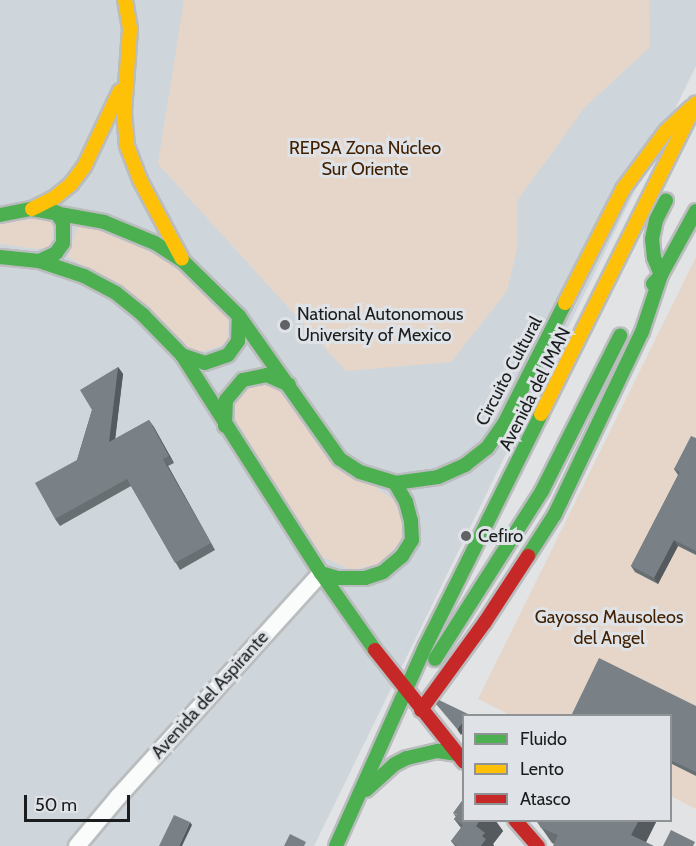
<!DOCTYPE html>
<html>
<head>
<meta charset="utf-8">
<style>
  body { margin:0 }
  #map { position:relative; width:696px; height:846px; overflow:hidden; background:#e1e3e5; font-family:Cabin,sans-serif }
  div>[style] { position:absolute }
  .built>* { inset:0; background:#ced6db }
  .green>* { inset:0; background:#e6d6ca }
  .roads { filter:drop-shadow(2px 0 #babcbe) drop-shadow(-2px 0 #babcbe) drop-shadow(0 2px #babcbe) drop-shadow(0 -2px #babcbe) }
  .street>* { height:16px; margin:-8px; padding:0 8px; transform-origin:8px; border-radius:8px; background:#fafbfb }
  .fast>* { height:14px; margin:-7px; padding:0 7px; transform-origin:7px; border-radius:7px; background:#4caf50 }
  .slow>* { height:14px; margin:-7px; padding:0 7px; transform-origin:7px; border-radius:7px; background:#ffc107 }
  .jam>* { height:14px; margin:-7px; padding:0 7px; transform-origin:7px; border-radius:7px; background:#c62828 }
  .wall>* { inset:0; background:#686f73 }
  .shaded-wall>* { inset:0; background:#555a5e }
  .building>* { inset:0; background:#798186 }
  .dots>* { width:16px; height:16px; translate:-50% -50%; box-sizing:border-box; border:3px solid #dfe3e7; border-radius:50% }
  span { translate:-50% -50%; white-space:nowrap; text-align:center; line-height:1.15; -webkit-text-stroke:6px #dfe3e7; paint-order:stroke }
  .park-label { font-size:18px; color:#422000 }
  .poi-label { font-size:18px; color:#1a1c1d }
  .left { translate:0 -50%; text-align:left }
  .street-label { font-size:18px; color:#1a1c1d }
  .legend { position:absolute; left:462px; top:714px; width:210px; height:108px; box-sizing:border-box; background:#dfe3e7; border:2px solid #909396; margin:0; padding:8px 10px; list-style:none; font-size:18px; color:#1a1c1d }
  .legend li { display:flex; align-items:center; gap:12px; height:30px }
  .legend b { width:30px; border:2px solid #909396 }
  .scale { position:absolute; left:24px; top:795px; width:106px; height:27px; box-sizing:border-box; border:3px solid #1a1c1d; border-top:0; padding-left:8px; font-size:18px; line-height:21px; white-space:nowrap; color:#1a1c1d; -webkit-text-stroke:4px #dfe3e7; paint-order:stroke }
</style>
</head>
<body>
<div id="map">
  <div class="built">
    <i style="clip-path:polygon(0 0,696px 0,696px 66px,314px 846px,0 846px)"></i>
  </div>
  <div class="green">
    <i style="clip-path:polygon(184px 0,649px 0,650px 47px,585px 107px,517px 201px,517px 248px,507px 291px,451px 362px,346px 371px,158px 164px)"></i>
    <i style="clip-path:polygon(53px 217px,52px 247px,37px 249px,0 244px,0 223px)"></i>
    <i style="clip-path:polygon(78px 225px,102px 229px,173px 263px,229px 316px,227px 344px,194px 354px,103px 278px,68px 257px)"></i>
    <i style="clip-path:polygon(696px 257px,696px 809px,671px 796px,670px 716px,510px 715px,478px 699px)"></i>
    <i style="clip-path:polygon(275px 383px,378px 489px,401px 504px,402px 543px,384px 563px,352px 570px,318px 555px,235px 426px,233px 398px,255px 385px)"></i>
  </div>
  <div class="roads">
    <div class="street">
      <i style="left:77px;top:846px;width:64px;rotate:-50.1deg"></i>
      <i style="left:118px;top:797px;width:302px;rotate:-47.8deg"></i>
    </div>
    <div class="fast">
      <i style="left:0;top:215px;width:33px;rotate:-11deg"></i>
      <i style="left:32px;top:209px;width:73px;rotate:10.2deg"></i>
      <i style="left:104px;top:222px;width:55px;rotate:22.4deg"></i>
      <i style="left:155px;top:243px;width:33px;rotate:33deg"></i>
      <i style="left:183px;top:261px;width:78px;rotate:44.5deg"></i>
      <i style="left:239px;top:316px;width:175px;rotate:54.8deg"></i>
      <i style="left:340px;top:459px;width:24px;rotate:33deg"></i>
      <i style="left:360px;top:472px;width:37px;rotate:17deg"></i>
      <i style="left:395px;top:483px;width:43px;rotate:-7.9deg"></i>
      <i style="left:438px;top:477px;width:30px;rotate:-24deg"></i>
      <i style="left:465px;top:465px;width:28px;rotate:-38deg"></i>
      <i style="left:487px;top:448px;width:29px;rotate:-55deg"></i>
      <i style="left:504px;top:424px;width:136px;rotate:-63.2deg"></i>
      <i style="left:0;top:257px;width:39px;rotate:6deg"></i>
      <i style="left:39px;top:261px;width:47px;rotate:18.4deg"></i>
      <i style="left:84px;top:276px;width:36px;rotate:28deg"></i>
      <i style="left:116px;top:293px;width:35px;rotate:39deg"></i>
      <i style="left:143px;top:315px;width:56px;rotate:45.7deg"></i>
      <i style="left:182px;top:355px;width:259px;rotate:57.5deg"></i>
      <i style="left:321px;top:573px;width:94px;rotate:55deg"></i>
      <i style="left:39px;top:261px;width:19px;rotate:-25deg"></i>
      <i style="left:56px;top:253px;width:12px;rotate:-55deg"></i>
      <i style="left:63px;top:243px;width:20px;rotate:-90deg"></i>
      <i style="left:63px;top:223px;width:13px;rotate:-122deg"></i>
      <i style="left:653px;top:284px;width:12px;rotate:-48deg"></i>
      <i style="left:661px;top:275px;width:73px;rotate:-61.3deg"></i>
      <i style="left:182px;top:355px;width:24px;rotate:19deg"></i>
      <i style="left:205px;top:363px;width:24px;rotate:-19deg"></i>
      <i style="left:228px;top:355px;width:17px;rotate:-54deg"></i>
      <i style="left:238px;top:341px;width:25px;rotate:-88deg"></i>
      <i style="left:225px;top:426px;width:26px;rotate:-88deg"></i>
      <i style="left:226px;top:400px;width:26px;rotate:-50deg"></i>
      <i style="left:243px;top:380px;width:25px;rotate:-12deg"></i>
      <i style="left:267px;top:375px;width:24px;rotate:24deg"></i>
      <i style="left:528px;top:556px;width:50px;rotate:-57.3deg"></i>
      <i style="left:555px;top:514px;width:202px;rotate:-64.5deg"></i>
      <i style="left:642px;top:332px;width:60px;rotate:-71.6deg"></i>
      <i style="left:661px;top:275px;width:18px;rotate:-112deg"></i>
      <i style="left:654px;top:258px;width:19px;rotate:-96deg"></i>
      <i style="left:652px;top:239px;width:19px;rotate:-78deg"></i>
      <i style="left:656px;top:220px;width:22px;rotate:-63deg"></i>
      <i style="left:321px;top:573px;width:17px;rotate:17deg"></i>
      <i style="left:337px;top:578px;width:28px"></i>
      <i style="left:365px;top:578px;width:19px;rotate:-18deg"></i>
      <i style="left:383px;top:572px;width:25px;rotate:-40deg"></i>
      <i style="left:402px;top:556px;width:19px;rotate:-58deg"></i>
      <i style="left:412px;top:540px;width:19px;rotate:-93deg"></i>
      <i style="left:411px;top:521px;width:20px;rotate:-105deg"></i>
      <i style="left:406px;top:502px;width:22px;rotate:-120deg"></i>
      <i style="left:435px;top:659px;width:199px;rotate:-57.5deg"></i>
      <i style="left:542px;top:491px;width:174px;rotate:-63.3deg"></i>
      <i style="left:366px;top:790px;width:39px;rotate:-42deg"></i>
      <i style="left:395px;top:764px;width:13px;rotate:-27deg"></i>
      <i style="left:407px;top:758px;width:32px;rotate:-13deg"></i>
      <i style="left:438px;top:751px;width:18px;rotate:9deg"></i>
      <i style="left:336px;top:846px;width:220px;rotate:-65.9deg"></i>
      <i style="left:426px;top:645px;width:258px;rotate:-63.5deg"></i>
    </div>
    <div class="slow">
      <i style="left:125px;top:0;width:29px;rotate:80deg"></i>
      <i style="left:130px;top:29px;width:83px;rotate:94.1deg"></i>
      <i style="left:124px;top:112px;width:34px;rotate:85deg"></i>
      <i style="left:127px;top:146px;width:36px;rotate:69deg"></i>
      <i style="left:140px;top:180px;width:89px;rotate:62deg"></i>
      <i style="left:32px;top:209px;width:25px;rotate:-27deg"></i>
      <i style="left:54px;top:198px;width:22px;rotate:-39deg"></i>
      <i style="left:71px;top:184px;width:21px;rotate:-53deg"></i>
      <i style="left:84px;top:167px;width:84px;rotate:-64.7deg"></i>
      <i style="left:565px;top:303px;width:128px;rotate:-63deg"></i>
      <i style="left:623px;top:189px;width:72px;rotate:-53.4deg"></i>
      <i style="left:666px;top:131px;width:35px;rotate:-43deg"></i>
      <i style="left:541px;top:414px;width:347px;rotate:-63.5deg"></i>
    </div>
    <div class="jam">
      <i style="left:375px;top:650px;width:143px;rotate:51.5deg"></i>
      <i style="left:421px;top:710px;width:109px;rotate:-54deg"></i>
      <i style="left:485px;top:622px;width:79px;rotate:-56.9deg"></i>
      <i style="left:515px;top:820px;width:35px;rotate:49deg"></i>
    </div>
  </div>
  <div class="wall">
    <i style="clip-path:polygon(118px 367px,123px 374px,115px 439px,149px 420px,174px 463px,168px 466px,215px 550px,180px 570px,131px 486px,60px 526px,55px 519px,77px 460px,92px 410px)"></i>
    <i style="clip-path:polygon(696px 438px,696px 555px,678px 546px,658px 584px,635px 572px,631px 566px,678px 475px,674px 469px)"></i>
    <i style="clip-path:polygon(696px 706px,696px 776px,670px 763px,670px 716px)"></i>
    <i style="clip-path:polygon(453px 813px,464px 820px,495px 820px,503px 831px,493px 844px,494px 846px,455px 846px,451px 841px,461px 828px,454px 819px,456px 817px)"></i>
    <i style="clip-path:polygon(536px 820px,657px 820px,646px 842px,554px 844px,552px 843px)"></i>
  </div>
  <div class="shaded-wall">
    <i style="clip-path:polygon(118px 367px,123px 374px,114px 449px,109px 442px)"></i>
    <i style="clip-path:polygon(149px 420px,154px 427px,174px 463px,169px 456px)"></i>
    <i style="clip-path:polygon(163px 459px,168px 466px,215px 550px)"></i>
    <i style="clip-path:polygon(674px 540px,678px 546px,658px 584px,654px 578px)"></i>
    <i style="clip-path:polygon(464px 720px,464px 731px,461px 735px,457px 729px)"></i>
    <i style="clip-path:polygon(480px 820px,495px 820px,503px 831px,493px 844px,494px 846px,481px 846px,476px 826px)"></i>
    <i style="clip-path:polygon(639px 820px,657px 820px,644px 846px,631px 835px)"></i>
    <i style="clip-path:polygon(190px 822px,192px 825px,182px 846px,179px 846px)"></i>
  </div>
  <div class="building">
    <i style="clip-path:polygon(118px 367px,109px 442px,149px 420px,169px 456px,163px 459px,211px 543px,175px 563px,127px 479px,55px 519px,35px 483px,77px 460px,92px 410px,80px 390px)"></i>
    <i style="clip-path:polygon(691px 436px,696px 438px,696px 551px,674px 540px,654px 578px,631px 566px,680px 472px,674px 469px)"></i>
    <i style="clip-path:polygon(599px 658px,696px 706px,696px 772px,670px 760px,670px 716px,571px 716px)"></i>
    <i style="clip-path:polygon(439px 700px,468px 714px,467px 716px,464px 716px,464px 720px,457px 729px,436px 704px)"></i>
    <i style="clip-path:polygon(464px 798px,464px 820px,480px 820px,476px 826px,485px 833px,482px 836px,486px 839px,481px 846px,457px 846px,451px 841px,463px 825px,454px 819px,457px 815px,453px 813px)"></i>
    <i style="clip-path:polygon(174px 815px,190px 822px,179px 846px,159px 846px)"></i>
    <i style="clip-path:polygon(536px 820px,639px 820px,631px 835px,654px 846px,553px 846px,558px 835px,541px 828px)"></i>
    <i style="clip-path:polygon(671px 830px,695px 842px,693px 846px,663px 846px)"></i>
    <i style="clip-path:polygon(290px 834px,306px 842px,304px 846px,284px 846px)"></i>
  </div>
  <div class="dots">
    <i style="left:285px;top:325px;background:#606263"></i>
    <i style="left:466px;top:536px;background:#606263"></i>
  </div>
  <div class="park-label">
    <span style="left:365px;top:159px">REPSA Zona Núcleo<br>Sur Oriente</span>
    <span style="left:609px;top:628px">Gayosso Mausoleos<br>del Angel</span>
  </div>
  <div class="poi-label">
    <span class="left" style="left:297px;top:325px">National Autonomous<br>University of Mexico</span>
    <span class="left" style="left:478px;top:536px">Cefiro</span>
  </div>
  <div class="street-label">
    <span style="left:509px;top:371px;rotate:-62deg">Circuito Cultural</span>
    <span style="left:535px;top:389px;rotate:-63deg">Avenida del IMAN</span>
    <span style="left:210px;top:695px;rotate:-48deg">Avenida del Aspirante</span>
  </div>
  <ul class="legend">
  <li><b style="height:8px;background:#4caf50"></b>Fluido</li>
  <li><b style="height:8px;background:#ffc107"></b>Lento</li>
  <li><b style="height:8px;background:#c62828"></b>Atasco</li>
  </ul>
  <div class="scale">50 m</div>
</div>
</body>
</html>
